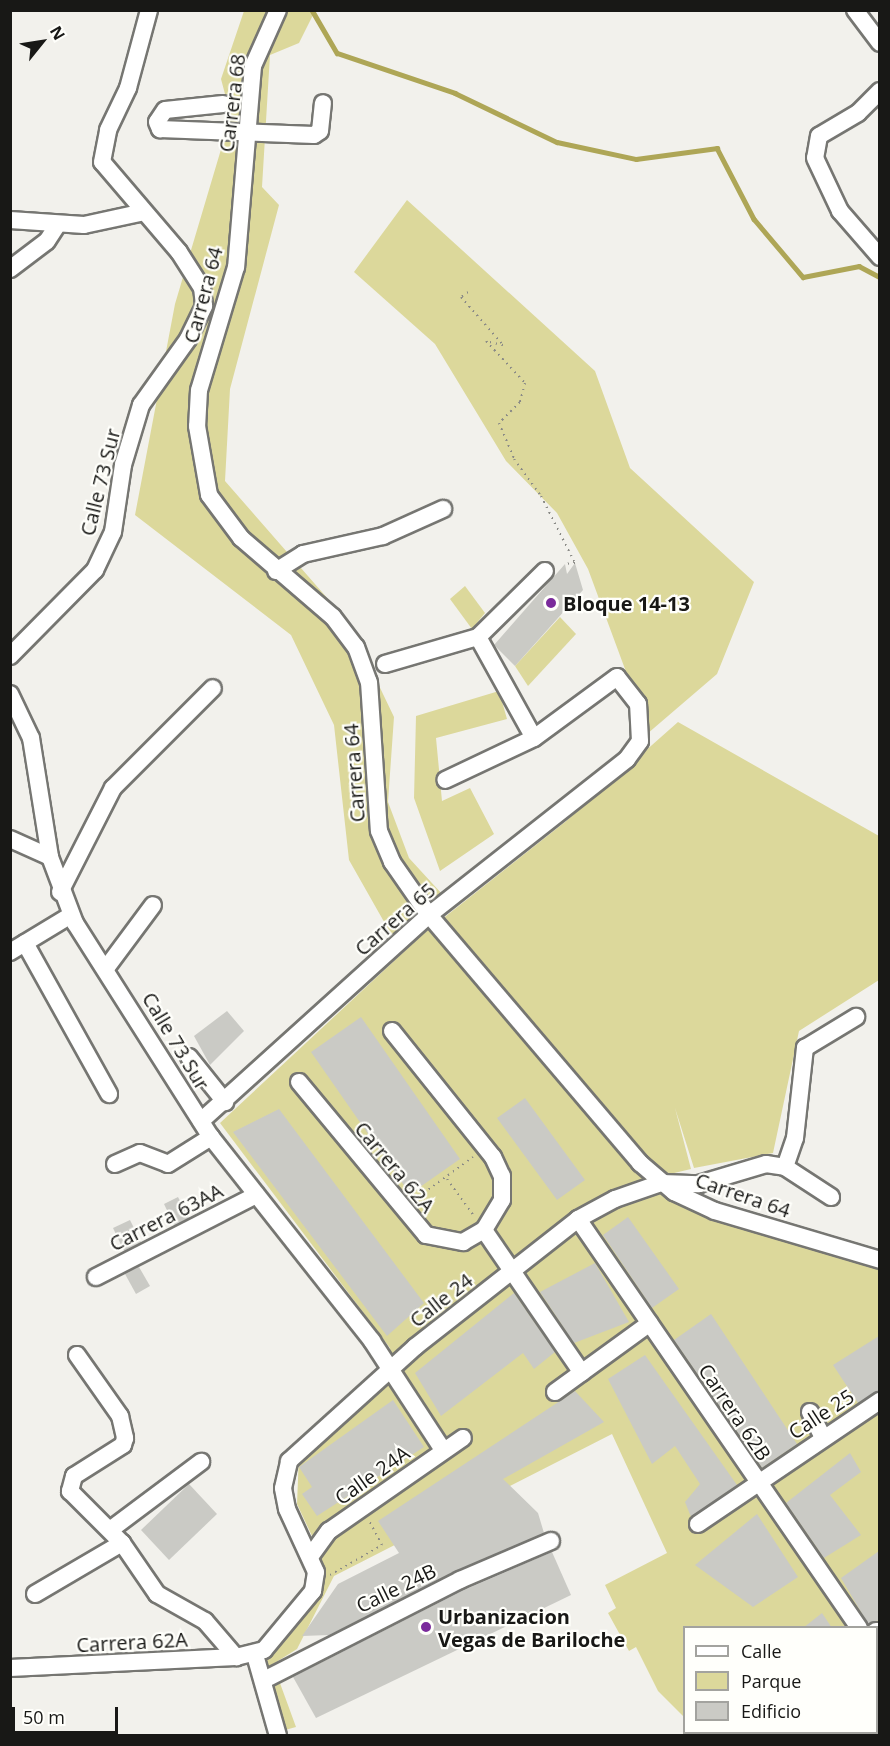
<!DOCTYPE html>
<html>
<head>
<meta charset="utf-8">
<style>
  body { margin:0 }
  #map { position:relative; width:890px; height:1746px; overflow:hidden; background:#f2f1ec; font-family:"Open Sans",sans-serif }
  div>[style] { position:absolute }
  .green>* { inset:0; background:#dcd89b }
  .stream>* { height:4.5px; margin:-2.25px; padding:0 2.25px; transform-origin:2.25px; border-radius:2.25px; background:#aea656 }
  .building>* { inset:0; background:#cacac5 }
  .path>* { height:2px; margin-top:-1px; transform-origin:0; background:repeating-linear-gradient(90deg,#8a8a86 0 1.5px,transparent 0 6px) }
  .roads { filter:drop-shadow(2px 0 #767672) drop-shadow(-2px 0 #767672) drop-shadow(0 2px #767672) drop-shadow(0 -2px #767672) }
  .minor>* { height:16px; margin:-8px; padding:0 8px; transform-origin:8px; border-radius:8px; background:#fff }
  .dots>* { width:16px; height:16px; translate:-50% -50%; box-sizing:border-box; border:3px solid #fffffb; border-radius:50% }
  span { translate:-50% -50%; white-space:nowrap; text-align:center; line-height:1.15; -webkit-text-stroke:4.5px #fffffb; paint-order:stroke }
  .street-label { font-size:20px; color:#181816 }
  .poi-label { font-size:20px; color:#181816; font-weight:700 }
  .left { translate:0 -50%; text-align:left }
  .frame { position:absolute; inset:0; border:12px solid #181816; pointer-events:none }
  .legend { position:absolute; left:683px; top:1626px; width:195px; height:108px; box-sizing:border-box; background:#fffffb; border:2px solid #a3a39f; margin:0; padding:8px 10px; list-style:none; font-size:18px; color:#181816 }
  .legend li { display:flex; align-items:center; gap:12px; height:30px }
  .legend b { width:30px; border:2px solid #a3a39f }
  .north { position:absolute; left:12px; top:12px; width:60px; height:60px; -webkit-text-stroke:4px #fffffb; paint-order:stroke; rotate:60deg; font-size:16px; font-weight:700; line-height:24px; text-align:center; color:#181816 }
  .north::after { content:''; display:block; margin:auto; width:21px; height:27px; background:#181816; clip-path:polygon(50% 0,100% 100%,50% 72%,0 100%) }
  .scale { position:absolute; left:12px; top:1707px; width:106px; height:27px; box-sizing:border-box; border:3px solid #181816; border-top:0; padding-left:8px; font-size:18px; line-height:21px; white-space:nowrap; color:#181816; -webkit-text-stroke:4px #fffffb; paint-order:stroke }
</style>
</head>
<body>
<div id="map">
  <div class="green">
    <i style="clip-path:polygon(244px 11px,315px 11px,299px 43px,270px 55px,262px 187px,279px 205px,230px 389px,225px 481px,349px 623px,394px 717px,388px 802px,409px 858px,453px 906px,400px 950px,349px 860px,334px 725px,291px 635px,135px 515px,175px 304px,222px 146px,229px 109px,221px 79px)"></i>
    <i style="clip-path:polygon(407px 200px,595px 371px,630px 468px,754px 582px,717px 674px,647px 734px,646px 701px,632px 688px,588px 569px,557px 513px,506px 461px,435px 344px,354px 272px)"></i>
    <i style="clip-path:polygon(465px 586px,485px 613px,472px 629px,450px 599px)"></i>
    <i style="clip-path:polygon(560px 617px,576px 634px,528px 686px,515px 666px)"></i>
    <i style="clip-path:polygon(499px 691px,507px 719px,436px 738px,442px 801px,470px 788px,494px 834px,440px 871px,414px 798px,416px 716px)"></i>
    <i style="clip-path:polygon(678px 722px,879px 836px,879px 980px,799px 1031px,773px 1153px,694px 1168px,675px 1108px,691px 1169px,632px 1183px,639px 1191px,688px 1176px,702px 1202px,879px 1251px,879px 1735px,700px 1733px,876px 1732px,876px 1628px,684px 1628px,684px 1717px,658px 1691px,636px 1647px,629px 1651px,608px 1613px,616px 1608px,605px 1585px,667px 1553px,612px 1434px,334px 1576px,297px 1649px,273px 1664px,296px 1727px,285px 1730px,261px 1656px,317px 1589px,312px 1536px,297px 1504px,299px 1454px,385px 1387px,390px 1348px,220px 1123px,422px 935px,565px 822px)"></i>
  </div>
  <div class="stream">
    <i style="left:312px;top:10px;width:50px;rotate:59.8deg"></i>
    <i style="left:337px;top:53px;width:125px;rotate:18.7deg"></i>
    <i style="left:455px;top:93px;width:113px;rotate:25.7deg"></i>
    <i style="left:557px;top:142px;width:81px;rotate:12.1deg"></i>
    <i style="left:636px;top:159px;width:82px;rotate:-7.7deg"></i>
    <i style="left:717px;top:148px;width:80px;rotate:62.5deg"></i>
    <i style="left:754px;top:219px;width:76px;rotate:49.8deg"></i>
    <i style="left:803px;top:277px;width:57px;rotate:-11.1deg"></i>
    <i style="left:859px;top:266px;width:24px;rotate:28deg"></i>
  </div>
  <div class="building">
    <i style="clip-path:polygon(575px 563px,583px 590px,515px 666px,494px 645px,565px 564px,567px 574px)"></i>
    <i style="clip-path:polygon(227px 1011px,244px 1031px,210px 1065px,194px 1036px)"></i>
    <i style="clip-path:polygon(361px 1017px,460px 1159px,410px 1194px,311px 1052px)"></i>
    <i style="clip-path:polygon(525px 1098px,585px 1180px,557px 1200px,497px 1118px)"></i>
    <i style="clip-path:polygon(279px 1109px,424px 1303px,387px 1336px,233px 1132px)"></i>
    <i style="clip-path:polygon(178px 1197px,189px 1218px,174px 1225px,164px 1204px)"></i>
    <i style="clip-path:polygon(628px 1217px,679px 1289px,652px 1308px,603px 1235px)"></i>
    <i style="clip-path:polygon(130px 1220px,141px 1242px,124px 1251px,113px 1228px)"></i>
    <i style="clip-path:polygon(595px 1263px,629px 1322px,574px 1343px,540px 1292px)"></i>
    <i style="clip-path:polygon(139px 1267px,150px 1286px,136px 1294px,125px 1274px)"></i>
    <i style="clip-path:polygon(514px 1293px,555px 1352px,534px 1369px,523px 1353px,441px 1416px,415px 1373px)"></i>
    <i style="clip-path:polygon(711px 1314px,797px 1444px,762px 1468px,674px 1340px)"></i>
    <i style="clip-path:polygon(879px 1336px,879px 1391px,858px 1403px,833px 1365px)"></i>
    <i style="clip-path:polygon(645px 1355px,737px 1485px,691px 1517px,685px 1502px,700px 1484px,675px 1446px,652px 1464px,608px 1379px)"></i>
    <i style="clip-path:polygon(575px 1391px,604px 1422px,503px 1479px,538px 1513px,544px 1533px,329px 1635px,302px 1636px,338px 1584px,399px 1553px,378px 1521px)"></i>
    <i style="clip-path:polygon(393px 1400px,424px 1447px,317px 1516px,302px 1494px,312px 1487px,299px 1467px)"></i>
    <i style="clip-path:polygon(850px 1453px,861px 1472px,830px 1495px,861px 1535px,824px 1558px,786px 1503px)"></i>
    <i style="clip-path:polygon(189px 1484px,217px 1514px,169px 1560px,141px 1530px)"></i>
    <i style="clip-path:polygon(757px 1514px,798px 1577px,753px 1607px,695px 1565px)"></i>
    <i style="clip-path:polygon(879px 1551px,879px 1620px,868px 1624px,841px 1578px)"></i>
    <i style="clip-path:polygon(552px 1552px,571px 1595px,316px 1718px,293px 1677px,464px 1590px)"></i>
    <i style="clip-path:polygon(822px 1613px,832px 1628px,803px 1628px)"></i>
  </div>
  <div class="path">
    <i style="left:468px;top:292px;width:9px;rotate:144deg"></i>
    <i style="left:461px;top:297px;width:64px;rotate:48.8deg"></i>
    <i style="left:503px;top:345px;width:17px;rotate:-167deg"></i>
    <i style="left:486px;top:341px;width:57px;rotate:47.1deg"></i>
    <i style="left:525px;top:383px;width:20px;rotate:105deg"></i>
    <i style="left:520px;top:402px;width:30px;rotate:135deg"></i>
    <i style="left:499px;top:423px;width:39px;rotate:67deg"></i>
    <i style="left:514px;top:459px;width:46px;rotate:53.9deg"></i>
    <i style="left:541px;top:496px;width:75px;rotate:63.1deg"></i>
    <i style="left:575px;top:563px;width:10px;rotate:174deg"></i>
    <i style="left:447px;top:1179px;width:46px;rotate:53.9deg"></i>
    <i style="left:414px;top:1200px;width:73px;rotate:-36.1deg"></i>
    <i style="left:330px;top:1575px;width:60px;rotate:-30deg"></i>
    <i style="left:382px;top:1545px;width:27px;rotate:-118deg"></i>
  </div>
  <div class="roads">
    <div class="minor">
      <i style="left:278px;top:10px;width:61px;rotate:114.1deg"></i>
      <i style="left:253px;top:66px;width:202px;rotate:94.8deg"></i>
      <i style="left:236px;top:267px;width:128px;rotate:106.7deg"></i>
      <i style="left:199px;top:390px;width:36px;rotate:93deg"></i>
      <i style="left:197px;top:426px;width:70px;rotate:80.1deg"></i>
      <i style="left:209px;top:495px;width:54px;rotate:53.3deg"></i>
      <i style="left:241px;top:538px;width:121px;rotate:40.7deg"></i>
      <i style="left:333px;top:617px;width:38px;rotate:53deg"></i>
      <i style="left:356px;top:647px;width:37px;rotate:70deg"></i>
      <i style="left:369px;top:682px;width:149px;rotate:86.2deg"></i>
      <i style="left:379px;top:831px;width:34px;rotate:67deg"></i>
      <i style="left:392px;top:862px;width:65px;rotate:55.1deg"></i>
      <i style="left:429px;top:915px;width:326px;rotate:49.6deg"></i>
      <i style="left:640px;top:1163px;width:45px;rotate:40.5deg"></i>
      <i style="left:674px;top:1192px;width:45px;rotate:24.9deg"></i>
      <i style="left:715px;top:1211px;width:172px;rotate:16.5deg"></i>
      <i style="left:855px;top:10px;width:41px;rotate:52.9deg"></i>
      <i style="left:880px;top:91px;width:31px;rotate:135deg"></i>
      <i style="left:858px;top:113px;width:45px;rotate:149.5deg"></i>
      <i style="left:819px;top:136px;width:22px;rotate:100deg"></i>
      <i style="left:815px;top:158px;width:59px;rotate:64.7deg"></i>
      <i style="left:840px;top:211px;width:61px;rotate:49deg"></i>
      <i style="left:223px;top:104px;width:58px;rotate:174.1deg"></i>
      <i style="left:165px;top:110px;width:14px;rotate:124deg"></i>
      <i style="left:157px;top:122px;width:8px;rotate:67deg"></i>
      <i style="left:160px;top:129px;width:154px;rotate:2.2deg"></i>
      <i style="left:314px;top:135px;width:7px;rotate:-34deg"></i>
      <i style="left:320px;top:131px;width:28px;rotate:-84deg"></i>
      <i style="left:10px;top:220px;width:74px;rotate:3.9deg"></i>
      <i style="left:84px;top:225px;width:61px;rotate:-12.2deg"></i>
      <i style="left:10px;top:269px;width:46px;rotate:-37.1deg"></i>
      <i style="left:47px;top:241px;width:17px;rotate:-57deg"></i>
      <i style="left:276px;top:571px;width:32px;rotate:-32deg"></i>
      <i style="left:303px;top:554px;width:82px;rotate:-12.7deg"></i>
      <i style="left:383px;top:536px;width:66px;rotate:-24.2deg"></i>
      <i style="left:478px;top:637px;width:115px;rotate:61deg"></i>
      <i style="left:10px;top:656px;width:121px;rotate:-45.3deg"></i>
      <i style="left:95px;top:570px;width:42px;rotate:-64.7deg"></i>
      <i style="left:113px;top:532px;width:68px;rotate:-81.5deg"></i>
      <i style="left:123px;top:465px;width:63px;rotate:-73.3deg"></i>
      <i style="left:141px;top:405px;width:81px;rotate:-54.5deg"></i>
      <i style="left:188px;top:339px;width:37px;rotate:-64deg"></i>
      <i style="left:204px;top:306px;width:18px;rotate:-96deg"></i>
      <i style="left:202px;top:288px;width:43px;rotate:-122.6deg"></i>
      <i style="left:179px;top:252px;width:118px;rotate:-130.5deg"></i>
      <i style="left:102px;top:162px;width:33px;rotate:-79deg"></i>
      <i style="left:108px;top:130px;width:47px;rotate:-64.5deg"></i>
      <i style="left:128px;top:88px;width:81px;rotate:-74.9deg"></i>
      <i style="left:385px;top:664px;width:97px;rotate:-16.2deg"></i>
      <i style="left:478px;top:637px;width:94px;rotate:-44.6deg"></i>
      <i style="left:10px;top:694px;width:49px;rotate:64.5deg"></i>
      <i style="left:31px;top:738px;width:121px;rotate:80.9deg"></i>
      <i style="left:50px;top:857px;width:71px;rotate:69.3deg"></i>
      <i style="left:75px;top:923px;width:254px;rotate:57.6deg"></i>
      <i style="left:211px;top:1137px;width:260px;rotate:51.7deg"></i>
      <i style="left:372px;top:1341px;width:130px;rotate:56.9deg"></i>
      <i style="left:10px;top:839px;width:44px;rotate:24.2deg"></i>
      <i style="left:60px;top:892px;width:117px;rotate:-63deg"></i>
      <i style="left:113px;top:788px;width:141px;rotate:-45deg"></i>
      <i style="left:25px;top:943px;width:173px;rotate:60.9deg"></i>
      <i style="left:10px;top:952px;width:71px;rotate:-31.2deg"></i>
      <i style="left:107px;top:967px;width:77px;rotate:-53.4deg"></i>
      <i style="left:392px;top:1031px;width:161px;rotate:51.3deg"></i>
      <i style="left:493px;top:1157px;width:21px;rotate:65deg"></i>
      <i style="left:502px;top:1176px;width:24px;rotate:90deg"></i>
      <i style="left:502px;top:1200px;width:35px;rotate:121deg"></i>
      <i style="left:189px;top:1057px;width:58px;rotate:51.3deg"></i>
      <i style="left:299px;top:1082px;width:199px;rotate:50.3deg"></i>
      <i style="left:426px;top:1235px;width:38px;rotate:11deg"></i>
      <i style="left:463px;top:1242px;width:24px;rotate:-30deg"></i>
      <i style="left:484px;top:1230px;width:173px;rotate:55.6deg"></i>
      <i style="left:201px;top:1121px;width:307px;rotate:-42.1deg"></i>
      <i style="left:429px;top:915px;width:252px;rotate:-38.2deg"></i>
      <i style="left:627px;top:759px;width:22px;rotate:-54deg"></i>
      <i style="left:640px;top:741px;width:37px;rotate:-93deg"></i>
      <i style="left:638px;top:704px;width:34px;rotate:-128deg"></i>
      <i style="left:617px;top:677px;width:103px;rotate:143.7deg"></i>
      <i style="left:534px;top:738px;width:98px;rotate:154.7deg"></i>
      <i style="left:115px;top:1164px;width:27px;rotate:-24deg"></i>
      <i style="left:140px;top:1153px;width:30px;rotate:21deg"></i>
      <i style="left:168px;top:1164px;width:51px;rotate:-32.1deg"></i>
      <i style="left:785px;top:1167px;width:31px;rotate:-71deg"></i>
      <i style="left:795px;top:1138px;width:91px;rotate:-83.7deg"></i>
      <i style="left:805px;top:1048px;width:60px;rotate:-31.3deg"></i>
      <i style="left:578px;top:1219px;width:496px;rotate:55.5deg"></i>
      <i style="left:96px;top:1277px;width:180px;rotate:-27.1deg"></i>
      <i style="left:77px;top:1355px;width:75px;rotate:54.8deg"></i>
      <i style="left:120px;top:1416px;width:23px;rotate:77deg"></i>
      <i style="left:125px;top:1438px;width:7px;rotate:106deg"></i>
      <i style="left:123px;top:1445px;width:58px;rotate:147.7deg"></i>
      <i style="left:74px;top:1476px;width:16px;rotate:105deg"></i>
      <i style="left:70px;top:1491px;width:74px;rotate:45deg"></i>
      <i style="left:122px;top:1543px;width:62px;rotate:55.5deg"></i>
      <i style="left:157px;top:1594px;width:55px;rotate:29.4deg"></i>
      <i style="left:205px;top:1621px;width:48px;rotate:49.3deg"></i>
      <i style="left:555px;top:1392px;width:117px;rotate:-36deg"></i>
      <i style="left:810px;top:1412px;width:29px;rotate:63deg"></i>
      <i style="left:698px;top:1524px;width:220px;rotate:-34.1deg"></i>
      <i style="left:110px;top:1530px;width:114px;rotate:-36.8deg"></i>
      <i style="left:312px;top:1554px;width:29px;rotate:-54deg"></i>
      <i style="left:329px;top:1531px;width:163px;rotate:-34.8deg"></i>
      <i style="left:35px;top:1594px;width:101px;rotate:-30.4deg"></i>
      <i style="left:876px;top:1631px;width:4px"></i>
      <i style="left:876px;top:1653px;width:6px;rotate:45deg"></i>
      <i style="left:255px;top:1655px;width:84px;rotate:74.1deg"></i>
      <i style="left:10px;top:1668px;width:226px;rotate:-2.8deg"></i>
      <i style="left:236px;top:1657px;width:29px;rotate:-14deg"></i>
      <i style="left:264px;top:1650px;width:77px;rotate:-50.3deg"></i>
      <i style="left:313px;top:1591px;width:19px;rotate:-81deg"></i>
      <i style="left:316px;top:1572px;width:69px;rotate:-114.7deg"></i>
      <i style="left:287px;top:1509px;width:21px;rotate:-101deg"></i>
      <i style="left:283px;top:1488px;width:28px;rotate:-77deg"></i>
      <i style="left:289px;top:1461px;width:170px;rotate:-42.1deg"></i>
      <i style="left:415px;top:1347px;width:207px;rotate:-38.1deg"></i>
      <i style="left:578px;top:1219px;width:42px;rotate:-28.4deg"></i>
      <i style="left:615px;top:1199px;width:49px;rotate:-19.2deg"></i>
      <i style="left:661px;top:1183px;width:38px;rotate:2deg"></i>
      <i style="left:699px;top:1184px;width:70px;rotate:-16.6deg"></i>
      <i style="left:766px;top:1164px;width:19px;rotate:9deg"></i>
      <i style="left:785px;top:1167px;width:55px;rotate:33.1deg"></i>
      <i style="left:264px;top:1680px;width:220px;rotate:-27deg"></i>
      <i style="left:460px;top:1580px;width:99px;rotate:-23.2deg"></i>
      <i style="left:876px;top:1693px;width:4px;rotate:-27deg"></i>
      <i style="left:809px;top:1736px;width:6px;rotate:-39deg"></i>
    </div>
  </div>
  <div class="dots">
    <i style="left:551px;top:603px;background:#7a2a9b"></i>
    <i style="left:426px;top:1627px;background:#7a2a9b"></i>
  </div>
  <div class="street-label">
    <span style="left:232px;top:103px;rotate:-83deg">Carrera 68</span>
    <span style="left:203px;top:295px;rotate:-75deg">Carrera 64</span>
    <span style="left:100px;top:482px;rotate:-76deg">Calle 73 Sur</span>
    <span style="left:354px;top:773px;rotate:-94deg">Carrera 64</span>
    <span style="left:395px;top:919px;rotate:-41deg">Carrera 65</span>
    <span style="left:176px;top:1041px;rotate:59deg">Calle 73 Sur</span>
    <span style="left:395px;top:1167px;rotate:50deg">Carrera 62A</span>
    <span style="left:743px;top:1195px;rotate:19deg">Carrera 64</span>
    <span style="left:166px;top:1217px;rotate:-27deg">Carrera 63AA</span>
    <span style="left:441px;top:1300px;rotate:-38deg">Calle 24</span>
    <span style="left:735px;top:1412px;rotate:56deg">Carrera 62B</span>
    <span style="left:821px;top:1414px;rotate:-33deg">Calle 25</span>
    <span style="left:372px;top:1475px;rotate:-35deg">Calle 24A</span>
    <span style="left:396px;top:1588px;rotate:-26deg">Calle 24B</span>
    <span style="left:132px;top:1642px;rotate:-3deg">Carrera 62A</span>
  </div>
  <div class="poi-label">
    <span class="left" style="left:563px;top:603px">Bloque 14-13</span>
    <span class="left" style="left:438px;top:1628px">Urbanizacion<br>Vegas de Bariloche</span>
  </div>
  <div class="frame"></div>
  <ul class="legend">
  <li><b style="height:8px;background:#fff"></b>Calle</li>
  <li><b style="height:16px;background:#dcd89b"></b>Parque</li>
  <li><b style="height:16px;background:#cacac5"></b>Edificio</li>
  </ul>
  <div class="north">N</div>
  <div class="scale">50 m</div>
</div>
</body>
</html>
